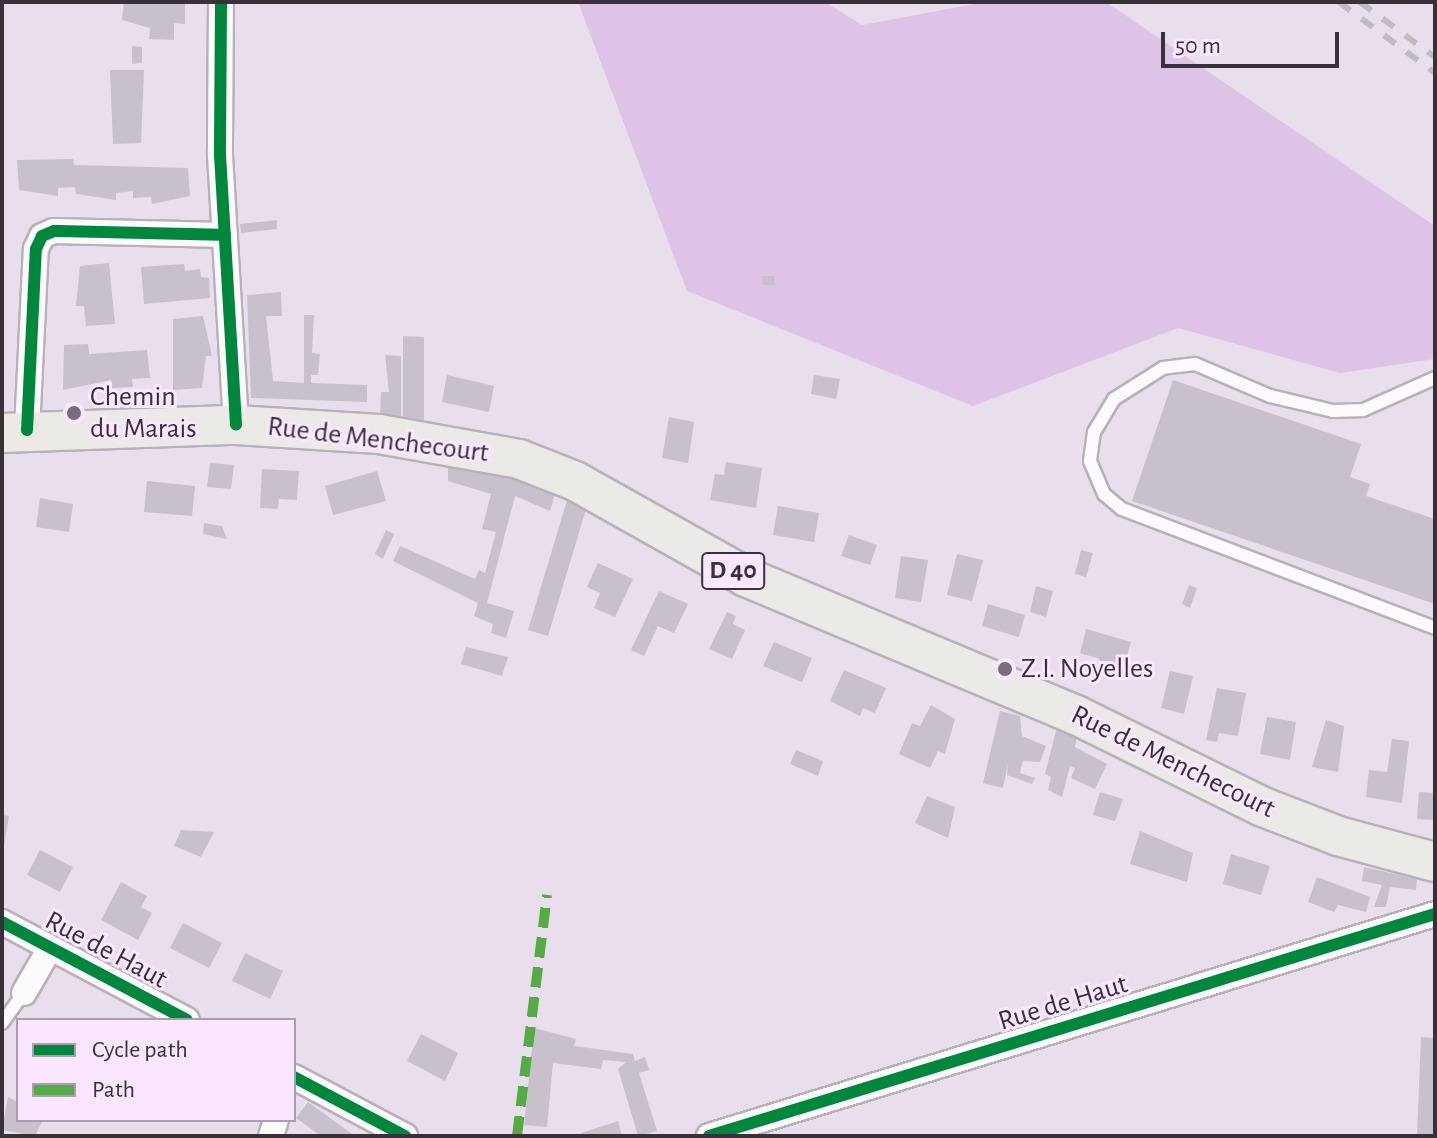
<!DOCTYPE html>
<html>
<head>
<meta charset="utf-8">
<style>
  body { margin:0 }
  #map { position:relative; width:1437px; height:1138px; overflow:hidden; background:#e9dfec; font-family:"Alegreya Sans",sans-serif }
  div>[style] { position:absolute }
  .green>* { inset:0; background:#dfc3e6 }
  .building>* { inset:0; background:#c8c0ca }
  .roads { filter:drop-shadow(2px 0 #b9b1ba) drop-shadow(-2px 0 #b9b1ba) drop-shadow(0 2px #b9b1ba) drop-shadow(0 -2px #b9b1ba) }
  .lane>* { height:12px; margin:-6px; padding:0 6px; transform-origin:6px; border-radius:6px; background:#fcfafc }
  .street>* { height:24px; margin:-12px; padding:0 12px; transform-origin:12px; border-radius:12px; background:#fcfafc }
  .primary>* { height:38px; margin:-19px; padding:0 19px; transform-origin:19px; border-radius:19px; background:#ebeae7 }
  .rail>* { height:6px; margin-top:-3px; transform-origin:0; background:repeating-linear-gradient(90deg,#bfbdc1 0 14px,transparent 0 28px) }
  .quiet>* { height:10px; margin-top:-5px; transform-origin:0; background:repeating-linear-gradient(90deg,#55ab46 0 20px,transparent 0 30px) }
  .cycleway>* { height:12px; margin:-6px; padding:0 6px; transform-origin:6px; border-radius:6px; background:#00873e }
  .dots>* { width:22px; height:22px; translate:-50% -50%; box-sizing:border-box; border:4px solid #fae7ff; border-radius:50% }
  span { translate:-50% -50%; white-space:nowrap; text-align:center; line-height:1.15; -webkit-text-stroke:6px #fae7ff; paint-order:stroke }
  .shield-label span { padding:2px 6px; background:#fae7ff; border:2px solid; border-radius:6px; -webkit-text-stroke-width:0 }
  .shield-label { font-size:26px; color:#38313a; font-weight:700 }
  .poi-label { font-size:28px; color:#38313a }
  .left { translate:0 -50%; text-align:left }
  .street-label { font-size:28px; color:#38313a }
  .frame { position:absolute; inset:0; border:4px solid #38313a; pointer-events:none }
  .legend { position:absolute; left:16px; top:1018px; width:280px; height:104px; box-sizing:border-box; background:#fae7ff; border:2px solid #ac9eb0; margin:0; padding:10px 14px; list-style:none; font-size:24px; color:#38313a }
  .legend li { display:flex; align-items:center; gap:16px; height:40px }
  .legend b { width:40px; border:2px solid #ac9eb0 }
  .scale { position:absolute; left:1161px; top:32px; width:178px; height:36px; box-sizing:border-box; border:4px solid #38313a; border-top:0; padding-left:10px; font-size:24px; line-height:28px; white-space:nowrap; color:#38313a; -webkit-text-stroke:6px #fae7ff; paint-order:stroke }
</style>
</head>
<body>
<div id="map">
  <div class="green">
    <i style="clip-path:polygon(578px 2px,825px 2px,862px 25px,985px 2px,1106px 2px,1435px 226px,1435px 359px,1340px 373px,1178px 328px,973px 406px,687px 291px)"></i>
  </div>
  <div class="building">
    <i style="clip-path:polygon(124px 2px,185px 2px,185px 24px,174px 23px,174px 40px,149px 39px,150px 28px,122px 20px)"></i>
    <i style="clip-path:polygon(132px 46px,142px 47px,142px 63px,132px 64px)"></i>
    <i style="clip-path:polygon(110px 70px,144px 70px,141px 143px,113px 144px)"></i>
    <i style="clip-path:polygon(73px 159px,74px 165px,188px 168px,190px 196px,152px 204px,151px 197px,133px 198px,133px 191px,116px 193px,116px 200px,76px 194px,75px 187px,58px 188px,58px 196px,19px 190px,17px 160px)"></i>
    <i style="clip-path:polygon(277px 220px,277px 229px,241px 233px,240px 224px)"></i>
    <i style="clip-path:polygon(109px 263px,115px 324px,86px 326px,84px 306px,76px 306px,80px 266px)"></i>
    <i style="clip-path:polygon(184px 264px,185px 271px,200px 269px,201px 277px,209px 278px,210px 298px,144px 304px,141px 267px)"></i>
    <i style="clip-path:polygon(762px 276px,774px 276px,775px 285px,763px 285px)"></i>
    <i style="clip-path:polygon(281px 292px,282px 316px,266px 316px,273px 381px,304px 383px,304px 315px,314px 315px,312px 353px,320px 354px,318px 375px,311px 375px,311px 383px,367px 385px,367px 402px,251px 398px,247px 295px)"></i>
    <i style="clip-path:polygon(203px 316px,212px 356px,206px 356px,202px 388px,173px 390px,173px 319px)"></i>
    <i style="clip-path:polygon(403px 336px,424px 337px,424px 422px,403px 418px)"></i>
    <i style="clip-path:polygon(88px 344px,89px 354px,147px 350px,150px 378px,132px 379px,133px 387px,112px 388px,111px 380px,63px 390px,64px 345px)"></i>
    <i style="clip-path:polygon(385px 355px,401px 356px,401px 418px,380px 416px,381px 392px,389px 392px)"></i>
    <i style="clip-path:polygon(447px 375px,494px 386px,489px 412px,442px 402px)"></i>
    <i style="clip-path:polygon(814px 375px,840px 379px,836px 399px,811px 394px)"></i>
    <i style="clip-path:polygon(1173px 380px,1361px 444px,1350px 477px,1370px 484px,1366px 496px,1435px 519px,1435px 604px,1132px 501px)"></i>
    <i style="clip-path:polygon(669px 417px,694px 422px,688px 463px,662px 458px)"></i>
    <i style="clip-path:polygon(448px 457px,512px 472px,556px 491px,550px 511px,515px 496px,487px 603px,514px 611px,506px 638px,491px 633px,493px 624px,474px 616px,478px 603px,393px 561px,400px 546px,475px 579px,479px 570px,485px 573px,496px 532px,482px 529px,491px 494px,448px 481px)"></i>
    <i style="clip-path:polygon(726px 462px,762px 468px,756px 508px,710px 500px,715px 474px,724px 475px)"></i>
    <i style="clip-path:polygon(210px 463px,234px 465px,231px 489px,207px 487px)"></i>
    <i style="clip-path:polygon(262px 469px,299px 471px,297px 500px,279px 499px,278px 509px,260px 508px)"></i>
    <i style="clip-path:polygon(377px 471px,386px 501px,333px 515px,325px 486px)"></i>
    <i style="clip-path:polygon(147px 481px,195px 486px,192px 516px,144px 512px)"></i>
    <i style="clip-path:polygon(568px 497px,586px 509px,548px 636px,528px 630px)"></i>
    <i style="clip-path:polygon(40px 498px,73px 504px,69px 532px,36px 527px)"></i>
    <i style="clip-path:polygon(778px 506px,819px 513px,814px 542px,773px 535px)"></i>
    <i style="clip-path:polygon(204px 523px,222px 526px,227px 539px,203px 534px)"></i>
    <i style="clip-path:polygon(386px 530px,394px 534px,383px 559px,375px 554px)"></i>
    <i style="clip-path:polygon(849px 535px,877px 545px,870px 565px,841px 556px)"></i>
    <i style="clip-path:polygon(1081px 550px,1093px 553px,1086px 577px,1075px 574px)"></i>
    <i style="clip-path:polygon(957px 554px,983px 560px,972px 601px,947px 595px)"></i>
    <i style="clip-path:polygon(901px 556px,928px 560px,921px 602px,895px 598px)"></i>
    <i style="clip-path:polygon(598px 563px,633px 579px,615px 617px,594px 608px,600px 593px,587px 587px)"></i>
    <i style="clip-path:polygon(1189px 585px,1197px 588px,1190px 608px,1182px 604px)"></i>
    <i style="clip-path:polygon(1036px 586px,1053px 591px,1046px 617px,1030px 612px)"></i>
    <i style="clip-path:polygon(659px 591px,688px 604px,674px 633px,658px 626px,644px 656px,631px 650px)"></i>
    <i style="clip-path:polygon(988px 604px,1025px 615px,1019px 637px,982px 626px)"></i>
    <i style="clip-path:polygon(727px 612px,736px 616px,733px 624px,745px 630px,732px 659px,709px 649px)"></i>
    <i style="clip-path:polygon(1086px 629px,1131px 642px,1121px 677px,1098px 672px,1100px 659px,1080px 653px)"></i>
    <i style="clip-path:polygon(774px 642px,812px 658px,802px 682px,763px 666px)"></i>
    <i style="clip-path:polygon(466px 647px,508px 657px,502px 676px,461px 664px)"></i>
    <i style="clip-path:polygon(844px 670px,886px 688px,875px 713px,863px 708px,860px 716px,830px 701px)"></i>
    <i style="clip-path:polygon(1170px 671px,1193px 676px,1184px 714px,1161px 708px)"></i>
    <i style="clip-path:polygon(1217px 688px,1246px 693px,1238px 736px,1219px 733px,1217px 742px,1206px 740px)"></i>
    <i style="clip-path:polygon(931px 705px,955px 719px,945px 754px,938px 751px,930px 768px,899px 754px,912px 723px,920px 726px)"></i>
    <i style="clip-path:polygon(1000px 711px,1020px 716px,1022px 736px,1046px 746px,1040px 762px,1023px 761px,1020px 773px,1035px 778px,1032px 784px,1007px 775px,1008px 764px,1003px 788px,983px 783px)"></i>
    <i style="clip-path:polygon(1267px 717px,1296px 722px,1290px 760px,1260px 754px)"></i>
    <i style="clip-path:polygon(1326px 720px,1344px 726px,1338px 772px,1312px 767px)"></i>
    <i style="clip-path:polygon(1057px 727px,1077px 736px,1075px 747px,1107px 764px,1095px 789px,1071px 778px,1075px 768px,1070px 766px,1062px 797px,1048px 790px,1051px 777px,1045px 774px)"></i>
    <i style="clip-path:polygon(1392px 739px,1409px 741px,1402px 803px,1366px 797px,1369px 770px,1387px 772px)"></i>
    <i style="clip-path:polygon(796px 750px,823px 761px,818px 776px,790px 764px)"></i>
    <i style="clip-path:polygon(1100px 792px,1123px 799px,1115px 821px,1093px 815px)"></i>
    <i style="clip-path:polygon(1419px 792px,1435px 793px,1435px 820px,1417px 819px)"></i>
    <i style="clip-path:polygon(927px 796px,955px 807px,948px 838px,915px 823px)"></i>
    <i style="clip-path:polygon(2px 815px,9px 816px,4px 845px,2px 845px)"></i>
    <i style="clip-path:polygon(181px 830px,214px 832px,201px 857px,174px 846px)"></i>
    <i style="clip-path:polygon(1140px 831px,1193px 853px,1187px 882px,1130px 864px)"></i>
    <i style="clip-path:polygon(40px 850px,73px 867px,60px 892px,27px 875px)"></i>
    <i style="clip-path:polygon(1231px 854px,1270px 866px,1261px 895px,1223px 884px)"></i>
    <i style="clip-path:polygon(1364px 867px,1417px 879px,1416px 890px,1390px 887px,1386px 907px,1374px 907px,1382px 885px,1362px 881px)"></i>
    <i style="clip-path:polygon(1317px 877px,1370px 897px,1366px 912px,1338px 905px,1334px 912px,1308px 902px)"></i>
    <i style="clip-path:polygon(121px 882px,147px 896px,141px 907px,152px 913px,138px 940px,101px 920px)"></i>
    <i style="clip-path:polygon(183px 923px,222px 943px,209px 968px,170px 948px)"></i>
    <i style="clip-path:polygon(245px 953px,283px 971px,270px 999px,232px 981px)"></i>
    <i style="clip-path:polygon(534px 1028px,576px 1039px,574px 1046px,633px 1054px,635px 1061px,645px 1057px,649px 1070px,639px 1073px,657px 1131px,638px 1136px,618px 1069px,626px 1062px,603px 1060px,601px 1069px,553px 1063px,547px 1127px,524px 1125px)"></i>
    <i style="clip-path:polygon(421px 1034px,458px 1053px,445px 1081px,407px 1061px)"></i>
    <i style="clip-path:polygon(1421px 1037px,1435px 1038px,1435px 1136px,1417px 1136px)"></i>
    <i style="clip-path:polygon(8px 1097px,18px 1102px,18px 1120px,43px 1120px,35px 1136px,2px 1130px)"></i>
    <i style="clip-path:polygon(308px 1102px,355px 1136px,321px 1136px,296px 1118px)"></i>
    <i style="clip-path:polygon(618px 1121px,622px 1136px,582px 1136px,581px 1133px)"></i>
  </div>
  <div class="roads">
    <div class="lane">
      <i style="left:1435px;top:378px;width:79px;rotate:156deg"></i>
      <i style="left:1363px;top:410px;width:30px;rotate:178deg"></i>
      <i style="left:1333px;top:411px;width:65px;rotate:-166.6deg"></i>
      <i style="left:1270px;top:396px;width:82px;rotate:-156.9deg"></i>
      <i style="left:1195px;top:364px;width:32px;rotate:173deg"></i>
      <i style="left:1163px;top:368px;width:58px;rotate:147.7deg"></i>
      <i style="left:1114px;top:399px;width:39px;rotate:121deg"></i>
      <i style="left:1094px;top:432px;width:29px;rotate:98deg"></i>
      <i style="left:1090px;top:461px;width:36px;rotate:67deg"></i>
      <i style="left:1104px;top:494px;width:23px;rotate:40deg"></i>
      <i style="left:1122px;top:509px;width:335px;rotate:20.8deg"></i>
      <i style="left:2px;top:1023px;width:37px;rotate:-54deg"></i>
    </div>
    <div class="street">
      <i style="left:221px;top:2px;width:153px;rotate:90.4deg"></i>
      <i style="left:220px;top:155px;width:270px;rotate:86.6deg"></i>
      <i style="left:27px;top:430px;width:181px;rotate:-87.2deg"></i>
      <i style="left:36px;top:249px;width:14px;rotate:-65deg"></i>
      <i style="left:42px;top:236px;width:13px;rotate:-23deg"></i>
      <i style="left:54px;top:231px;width:171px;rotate:1.3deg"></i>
      <i style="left:2px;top:922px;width:209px;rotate:27.9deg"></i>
      <i style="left:24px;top:993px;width:52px;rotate:-60deg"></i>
      <i style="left:294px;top:1077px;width:126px;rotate:28deg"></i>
      <i style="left:271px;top:1136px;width:17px;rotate:-73deg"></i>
      <i style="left:709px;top:1136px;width:759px;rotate:-17deg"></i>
    </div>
    <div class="primary">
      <i style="left:2px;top:433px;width:234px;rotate:-2deg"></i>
      <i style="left:236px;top:425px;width:143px;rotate:3.6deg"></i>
      <i style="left:379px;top:434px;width:142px;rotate:10.1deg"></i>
      <i style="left:519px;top:459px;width:60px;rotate:21.4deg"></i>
      <i style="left:575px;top:481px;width:196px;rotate:29.3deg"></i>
      <i style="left:746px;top:577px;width:358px;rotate:22.7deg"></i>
      <i style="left:1076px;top:715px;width:208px;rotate:26.2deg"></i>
      <i style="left:1263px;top:807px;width:80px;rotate:21.1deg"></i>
      <i style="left:1338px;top:836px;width:100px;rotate:15deg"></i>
    </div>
  </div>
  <div class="rail">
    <i style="left:1339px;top:2px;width:119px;rotate:36.5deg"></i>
    <i style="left:1360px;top:2px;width:93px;rotate:36.3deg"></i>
  </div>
  <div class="quiet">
    <i style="left:517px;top:1136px;width:243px;rotate:-82.9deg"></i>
  </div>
  <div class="cycleway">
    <i style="left:221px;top:2px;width:153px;rotate:90.4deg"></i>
    <i style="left:220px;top:155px;width:270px;rotate:86.6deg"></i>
    <i style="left:27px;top:430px;width:181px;rotate:-87.2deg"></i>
    <i style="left:36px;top:249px;width:14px;rotate:-65deg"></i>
    <i style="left:42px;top:236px;width:13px;rotate:-23deg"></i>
    <i style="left:54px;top:231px;width:171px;rotate:1.3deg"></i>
    <i style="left:2px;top:922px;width:209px;rotate:27.9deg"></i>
    <i style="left:294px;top:1077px;width:126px;rotate:28deg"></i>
    <i style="left:709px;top:1136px;width:759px;rotate:-17deg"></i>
  </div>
  <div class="dots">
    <i style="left:74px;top:413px;background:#766e78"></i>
    <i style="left:1005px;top:669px;background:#766e78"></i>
  </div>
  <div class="shield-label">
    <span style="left:733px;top:571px">D 40</span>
  </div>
  <div class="poi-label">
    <span class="left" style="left:90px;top:413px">Chemin<br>du Marais</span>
    <span class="left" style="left:1021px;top:669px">Z.I. Noyelles</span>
  </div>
  <div class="street-label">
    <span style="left:378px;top:440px;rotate:7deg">Rue de Menchecourt</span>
    <span style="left:1173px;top:762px;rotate:26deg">Rue de Menchecourt</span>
    <span style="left:106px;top:950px;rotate:28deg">Rue de Haut</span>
    <span style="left:1063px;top:1003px;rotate:-17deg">Rue de Haut</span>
  </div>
  <div class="frame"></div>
  <ul class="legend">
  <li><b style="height:10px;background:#00873e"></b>Cycle path</li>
  <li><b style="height:10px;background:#55ab46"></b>Path</li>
  </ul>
  <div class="scale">50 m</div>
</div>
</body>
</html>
